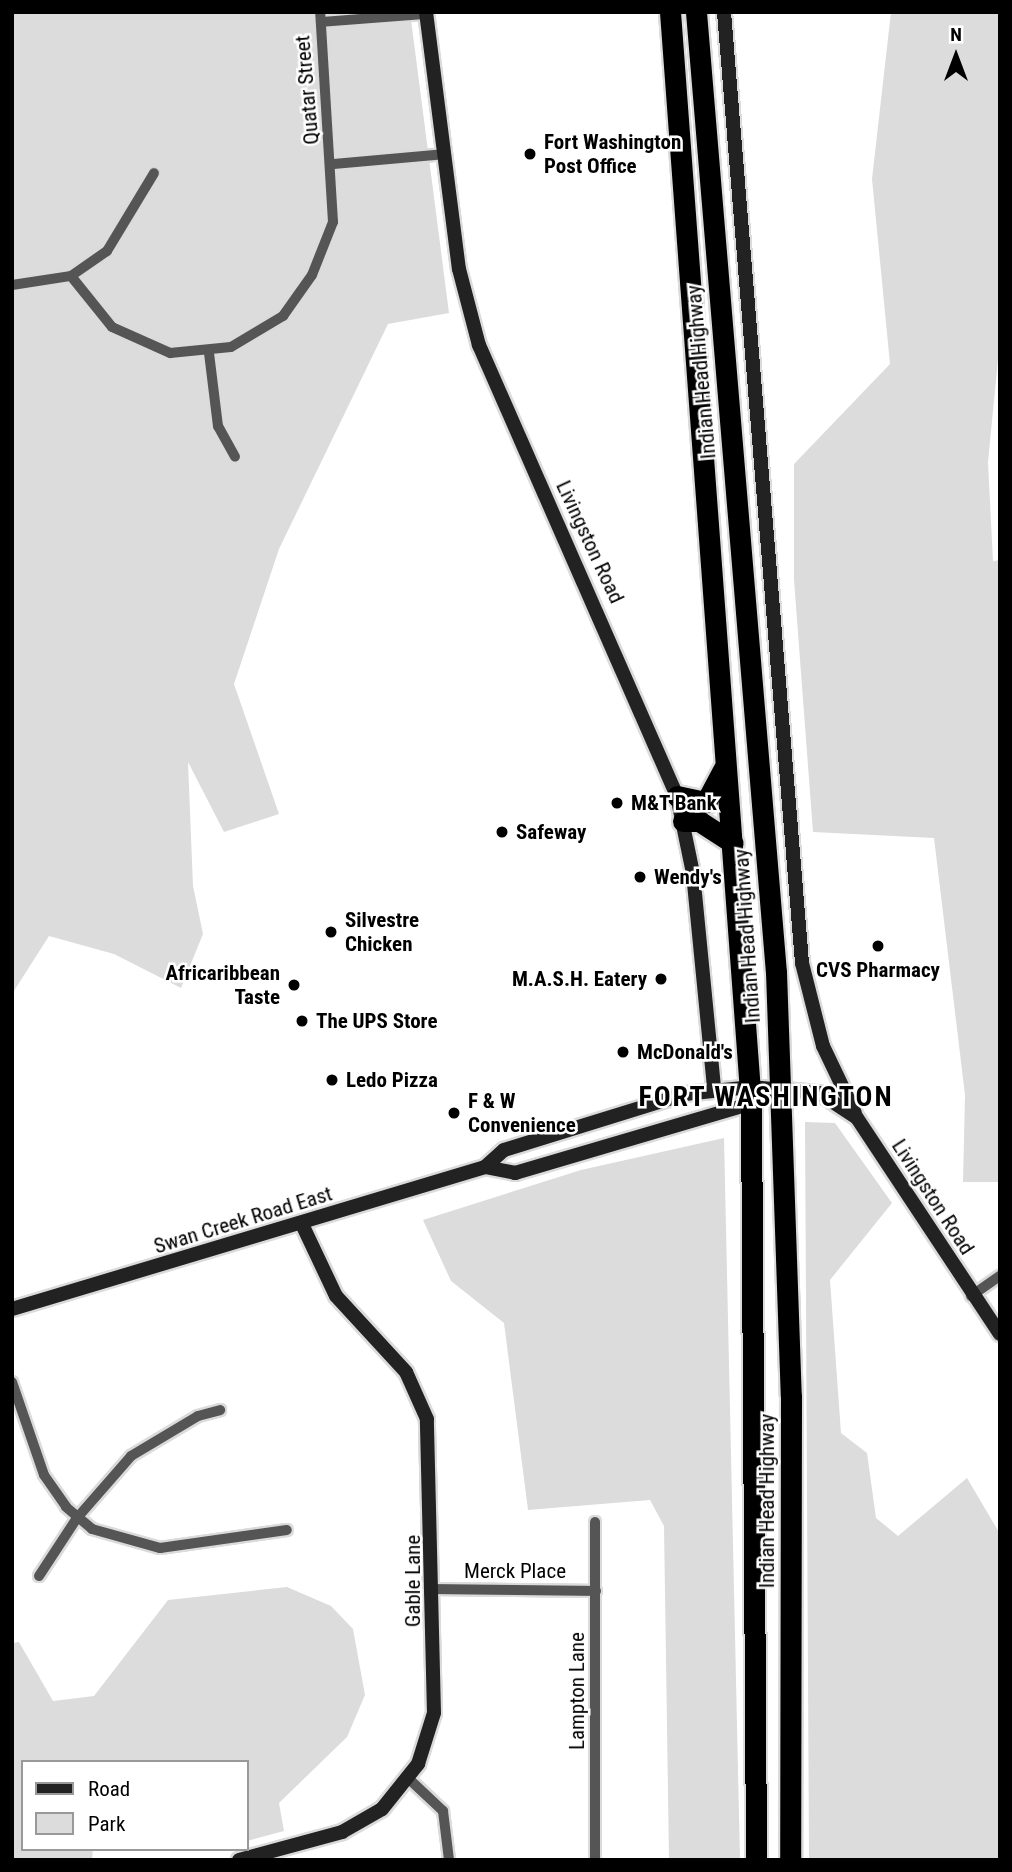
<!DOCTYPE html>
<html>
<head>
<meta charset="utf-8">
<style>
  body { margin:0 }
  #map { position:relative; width:1012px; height:1872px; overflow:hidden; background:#fff; font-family:"Roboto Condensed",sans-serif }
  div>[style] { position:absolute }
  .green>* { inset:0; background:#dcdcdc }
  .roads { filter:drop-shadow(2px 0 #dbdbdb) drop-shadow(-2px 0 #dbdbdb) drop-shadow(0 2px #dbdbdb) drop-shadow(0 -2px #dbdbdb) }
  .street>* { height:10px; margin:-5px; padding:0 5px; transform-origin:5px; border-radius:5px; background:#555 }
  .secondary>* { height:14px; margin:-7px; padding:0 7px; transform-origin:7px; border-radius:7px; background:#222 }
  .highway>* { height:21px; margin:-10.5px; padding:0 10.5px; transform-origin:10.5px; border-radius:10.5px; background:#000 }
  .dots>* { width:19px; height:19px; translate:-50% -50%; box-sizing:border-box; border:4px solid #fff; border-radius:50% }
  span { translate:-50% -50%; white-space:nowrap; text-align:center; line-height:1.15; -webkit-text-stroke:5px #fff; paint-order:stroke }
  .street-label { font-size:21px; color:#000 }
  .poi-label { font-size:21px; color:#000; font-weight:700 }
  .left { translate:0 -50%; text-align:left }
  .right { translate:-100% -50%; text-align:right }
  .district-label { font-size:28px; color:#000; font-weight:700; letter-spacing:2px }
  .frame { position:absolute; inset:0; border:14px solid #000; pointer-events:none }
  .legend { position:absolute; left:21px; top:1760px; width:228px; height:91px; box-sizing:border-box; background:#fff; border:2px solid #999; margin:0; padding:9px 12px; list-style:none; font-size:21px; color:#000 }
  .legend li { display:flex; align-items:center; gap:14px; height:35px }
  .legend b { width:35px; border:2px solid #999 }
  .north { position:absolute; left:921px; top:21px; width:70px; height:70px; -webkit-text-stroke:5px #fff; paint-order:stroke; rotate:0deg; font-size:19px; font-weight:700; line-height:28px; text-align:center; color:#000 }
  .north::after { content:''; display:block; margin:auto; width:24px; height:32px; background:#000; clip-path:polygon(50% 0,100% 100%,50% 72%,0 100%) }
</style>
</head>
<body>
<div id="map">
  <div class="green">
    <i style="clip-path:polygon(12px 12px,410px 12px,449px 313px,388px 324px,279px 549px,234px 684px,279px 814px,224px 832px,188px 762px,193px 886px,203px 934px,181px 988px,114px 954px,49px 936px,12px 994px)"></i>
    <i style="clip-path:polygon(891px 12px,1000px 12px,1000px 339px,988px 462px,993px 561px,1000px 560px,1000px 1182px,963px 1182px,965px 1095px,934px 838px,813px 832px,794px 580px,794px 464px,890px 364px,872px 179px)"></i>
    <i style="clip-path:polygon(805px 1122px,835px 1123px,892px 1203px,830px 1280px,841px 1433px,867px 1453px,876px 1518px,898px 1536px,967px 1478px,1000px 1534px,1000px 1860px,809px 1860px)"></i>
    <i style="clip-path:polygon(724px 1138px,740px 1860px,669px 1860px,664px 1526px,650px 1500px,528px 1510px,504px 1323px,451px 1281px,423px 1220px,581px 1170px)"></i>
    <i style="clip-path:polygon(287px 1587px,331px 1606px,353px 1629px,365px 1695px,347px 1737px,279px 1803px,284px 1831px,247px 1841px,247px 1762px,23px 1762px,23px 1849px,93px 1849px,92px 1860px,12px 1860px,12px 1643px,19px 1642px,53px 1701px,94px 1696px,168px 1600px)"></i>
  </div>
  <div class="roads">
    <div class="street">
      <i style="left:321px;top:22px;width:105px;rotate:-4.4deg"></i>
      <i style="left:333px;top:164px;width:111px;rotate:-5.1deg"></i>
      <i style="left:71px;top:276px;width:65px;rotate:51.2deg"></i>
      <i style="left:112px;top:327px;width:64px;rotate:24.1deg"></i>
      <i style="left:170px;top:353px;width:61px;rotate:-5.6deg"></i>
      <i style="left:231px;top:347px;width:61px;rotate:-30.8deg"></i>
      <i style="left:283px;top:316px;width:50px;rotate:-54.7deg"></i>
      <i style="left:312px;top:275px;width:57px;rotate:-68.4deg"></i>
      <i style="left:333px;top:222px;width:210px;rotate:-93.5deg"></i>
      <i style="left:12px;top:285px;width:60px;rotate:-8.7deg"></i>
      <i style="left:71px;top:276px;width:44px;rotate:-34.8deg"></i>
      <i style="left:107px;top:251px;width:91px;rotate:-58.9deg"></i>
      <i style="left:209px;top:353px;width:74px;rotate:83deg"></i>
      <i style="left:218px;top:426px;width:35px;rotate:61deg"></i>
      <i style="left:971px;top:1296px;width:35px;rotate:-35deg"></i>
      <i style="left:12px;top:1382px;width:98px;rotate:71deg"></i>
      <i style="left:44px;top:1475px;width:39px;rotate:55deg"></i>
      <i style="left:66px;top:1507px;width:34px;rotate:40deg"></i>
      <i style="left:92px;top:1529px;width:71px;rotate:15.6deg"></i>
      <i style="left:160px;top:1548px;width:128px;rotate:-8.1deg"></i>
      <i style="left:595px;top:1522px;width:338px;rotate:90deg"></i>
      <i style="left:39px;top:1576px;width:69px;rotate:-56.8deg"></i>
      <i style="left:77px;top:1518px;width:82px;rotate:-48.9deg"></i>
      <i style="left:131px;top:1456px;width:78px;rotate:-30.8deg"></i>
      <i style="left:198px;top:1416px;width:23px;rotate:-15deg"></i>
      <i style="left:434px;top:1589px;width:162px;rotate:0.7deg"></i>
      <i style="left:409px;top:1779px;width:47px;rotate:43.3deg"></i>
      <i style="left:443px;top:1811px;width:49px;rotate:83deg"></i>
    </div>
    <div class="secondary">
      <i style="left:426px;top:12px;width:259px;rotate:82.7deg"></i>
      <i style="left:459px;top:269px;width:79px;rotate:75.3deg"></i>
      <i style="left:479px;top:345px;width:493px;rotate:66.3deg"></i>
      <i style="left:677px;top:796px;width:79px;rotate:78.3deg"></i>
      <i style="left:693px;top:873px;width:217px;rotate:84.4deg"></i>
      <i style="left:724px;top:12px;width:954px;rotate:85.31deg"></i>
      <i style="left:802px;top:963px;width:86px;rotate:75.8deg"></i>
      <i style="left:823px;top:1046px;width:74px;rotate:64.5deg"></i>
      <i style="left:485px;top:1167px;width:31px;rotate:11deg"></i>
      <i style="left:515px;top:1173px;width:251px;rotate:-16.4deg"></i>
      <i style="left:12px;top:1309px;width:494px;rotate:-16.7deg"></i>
      <i style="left:485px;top:1167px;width:25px;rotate:-42deg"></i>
      <i style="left:504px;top:1150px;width:189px;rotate:-17.2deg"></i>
      <i style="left:685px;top:1094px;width:65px;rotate:-6.1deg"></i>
      <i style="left:750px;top:1087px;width:69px;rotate:5deg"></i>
      <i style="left:819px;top:1093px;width:45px;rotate:33.3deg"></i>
      <i style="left:857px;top:1118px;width:259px;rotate:56.5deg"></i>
      <i style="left:239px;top:1860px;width:107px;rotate:-15.2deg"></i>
      <i style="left:342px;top:1832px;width:46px;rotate:-29.9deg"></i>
      <i style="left:382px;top:1809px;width:58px;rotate:-51.3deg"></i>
      <i style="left:418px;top:1764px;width:53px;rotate:-72.6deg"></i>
      <i style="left:434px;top:1713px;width:294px;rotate:-91.4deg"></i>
      <i style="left:427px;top:1419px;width:51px;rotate:-114.1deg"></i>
      <i style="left:406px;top:1372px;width:103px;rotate:-132.6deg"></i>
      <i style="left:336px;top:1296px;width:80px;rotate:-115.3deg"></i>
    </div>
    <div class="highway">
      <i style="left:670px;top:12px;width:1095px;rotate:85.76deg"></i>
      <i style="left:751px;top:1104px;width:756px;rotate:89.62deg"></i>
      <i style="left:696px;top:12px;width:963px;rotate:85.24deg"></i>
      <i style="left:776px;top:972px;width:424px;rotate:88deg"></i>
      <i style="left:791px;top:1396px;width:464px;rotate:90.1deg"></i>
      <i style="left:677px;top:796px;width:30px;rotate:12deg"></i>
      <i style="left:706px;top:802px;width:38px;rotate:-62deg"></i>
      <i style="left:683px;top:821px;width:16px"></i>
      <i style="left:699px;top:821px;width:40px;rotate:32.9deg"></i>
    </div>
  </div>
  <div class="dots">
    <i style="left:530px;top:154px;background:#000"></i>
    <i style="left:617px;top:803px;background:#000"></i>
    <i style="left:502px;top:832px;background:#000"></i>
    <i style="left:640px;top:877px;background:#000"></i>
    <i style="left:331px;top:932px;background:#000"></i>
    <i style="left:878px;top:946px;background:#000"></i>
    <i style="left:661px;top:979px;background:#000"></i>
    <i style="left:294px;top:985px;background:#000"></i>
    <i style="left:302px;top:1021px;background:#000"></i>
    <i style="left:623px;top:1052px;background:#000"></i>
    <i style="left:332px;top:1080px;background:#000"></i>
    <i style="left:454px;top:1113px;background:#000"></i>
  </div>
  <div class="street-label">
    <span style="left:307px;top:90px;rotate:-95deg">Quatar Street</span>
    <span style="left:701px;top:372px;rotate:-95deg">Indian Head Highway</span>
    <span style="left:590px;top:542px;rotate:65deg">Livingston Road</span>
    <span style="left:747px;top:936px;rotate:-94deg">Indian Head Highway</span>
    <span style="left:933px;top:1197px;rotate:57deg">Livingston Road</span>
    <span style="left:243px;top:1220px;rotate:-17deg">Swan Creek Road East</span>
    <span style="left:767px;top:1501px;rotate:-90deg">Indian Head Highway</span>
    <span style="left:515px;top:1571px">Merck Place</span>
    <span style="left:413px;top:1581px;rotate:-90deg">Gable Lane</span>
    <span style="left:577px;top:1691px;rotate:-90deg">Lampton Lane</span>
  </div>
  <div class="poi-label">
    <span class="left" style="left:544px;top:154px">Fort Washington<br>Post Office</span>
    <span class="left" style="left:631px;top:803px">M&amp;T Bank</span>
    <span class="left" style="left:516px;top:832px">Safeway</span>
    <span class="left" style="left:654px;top:877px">Wendy's</span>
    <span class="left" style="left:345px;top:932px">Silvestre<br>Chicken</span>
    <span style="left:878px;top:970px">CVS Pharmacy</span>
    <span class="right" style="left:280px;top:985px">Africaribbean<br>Taste</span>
    <span class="right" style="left:647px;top:979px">M.A.S.H. Eatery</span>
    <span class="left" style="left:316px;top:1021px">The UPS Store</span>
    <span class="left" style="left:637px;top:1052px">McDonald's</span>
    <span class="left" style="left:346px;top:1080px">Ledo Pizza</span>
    <span class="left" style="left:468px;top:1113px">F &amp; W<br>Convenience</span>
  </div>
  <div class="district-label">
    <span style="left:766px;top:1097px">FORT WASHINGTON</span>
  </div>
  <div class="frame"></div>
  <ul class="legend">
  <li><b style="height:9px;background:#222"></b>Road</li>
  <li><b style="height:19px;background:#dcdcdc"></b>Park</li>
  </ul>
  <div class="north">N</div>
</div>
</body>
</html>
